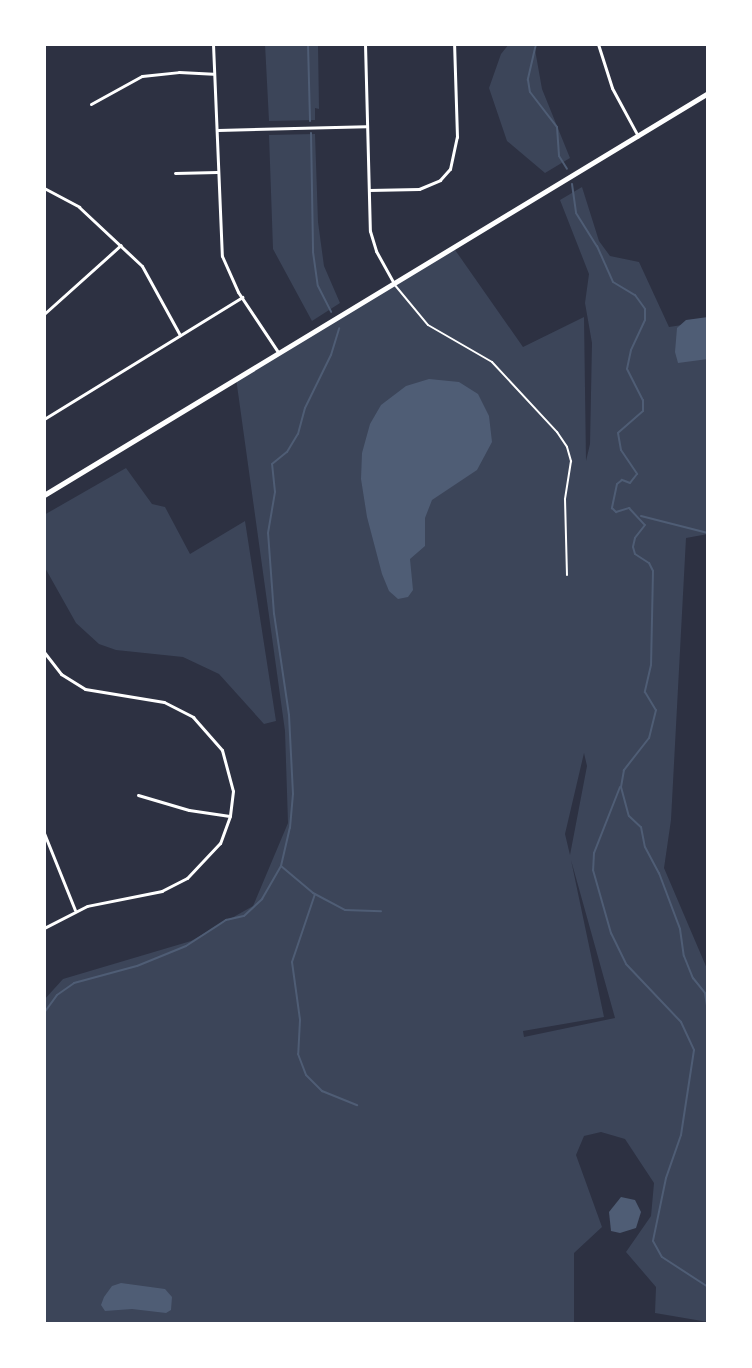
<!DOCTYPE html>
<html>
<head>
<meta charset="utf-8">
<style>
  body { margin:0 }
  #map { position:relative; width:752px; height:1368px; overflow:hidden; background:#2d3142; font-family:"Fira Sans Condensed",sans-serif }
  div>[style] { position:absolute }
  .green>* { inset:0; background:#3c4559 }
  .water>* { inset:0; background:#4f5d75 }
  .stream>* { height:2px; margin:-1px; padding:0 1px; transform-origin:1px; border-radius:1px; background:#4f5d75 }
  .service>* { height:2px; margin:-1px; padding:0 1px; transform-origin:1px; border-radius:1px; background:#fff }
  .minor>* { height:3px; margin:-1.5px; padding:0 1.5px; transform-origin:1.5px; border-radius:1.5px; background:#fff }
  .secondary>* { height:5px; margin:-2.5px; padding:0 2.5px; transform-origin:2.5px; border-radius:2.5px; background:#fff }
  span { translate:-50% -50%; white-space:nowrap; text-align:center; line-height:1.15; -webkit-text-stroke:8px #fff; paint-order:stroke }
  .frame { position:absolute; inset:0; border:46px solid #fff; pointer-events:none }
</style>
</head>
<body>
<div id="map">
  <div class="green">
    <i style="clip-path:polygon(265px 44px,318px 44px,319px 109px,315px 108px,315px 120px,269px 121px)"></i>
    <i style="clip-path:polygon(509px 44px,534px 44px,542px 89px,570px 158px,545px 173px,507px 141px,489px 88px,501px 54px)"></i>
    <i style="clip-path:polygon(315px 134px,318px 222px,324px 266px,340px 303px,312px 321px,273px 249px,269px 135px)"></i>
    <i style="clip-path:polygon(evenodd,582px 187px,599px 241px,610px 256px,639px 262px,669px 327px,708px 321px,708px 534px,686px 538px,671px 820px,664px 868px,708px 971px,708px 1322px,655px 1313px,656px 1287px,626px 1252px,651px 1216px,654px 1183px,625px 1139px,601px 1132px,584px 1136px,576px 1155px,602px 1227px,574px 1253px,574px 1324px,44px 1324px,44px 1000px,63px 979px,191px 941px,253px 906px,288px 823px,285px 731px,236px 378px,453px 247px,523px 347px,584px 317px,586px 461px,590px 444px,592px 343px,585px 303px,589px 274px,560px 200px,582px 187px,584px 753px,587px 766px,570px 855px,565px 834px,584px 753px,582px 187px,571px 860px,615px 1018px,524px 1037px,523px 1031px,604px 1017px,571px 860px)"></i>
    <i style="clip-path:polygon(126px 468px,152px 504px,165px 507px,190px 554px,245px 521px,276px 721px,264px 724px,219px 674px,183px 657px,116px 650px,99px 644px,76px 623px,44px 566px,44px 515px)"></i>
  </div>
  <div class="water">
    <i style="clip-path:polygon(708px 317px,708px 359px,678px 363px,675px 352px,677px 328px,686px 320px)"></i>
    <i style="clip-path:polygon(429px 379px,459px 382px,478px 394px,489px 416px,492px 442px,477px 470px,432px 500px,425px 518px,425px 546px,410px 559px,413px 590px,408px 597px,398px 599px,389px 591px,382px 574px,367px 517px,361px 479px,362px 453px,370px 424px,381px 405px,406px 386px)"></i>
    <i style="clip-path:polygon(621px 1197px,635px 1200px,641px 1212px,636px 1228px,620px 1233px,611px 1231px,609px 1212px)"></i>
    <i style="clip-path:polygon(121px 1283px,165px 1289px,172px 1297px,171px 1310px,166px 1313px,132px 1309px,105px 1311px,101px 1305px,104px 1297px,112px 1286px)"></i>
  </div>
  <div class="stream">
    <i style="left:308px;top:44px;width:77px;rotate:88.5deg"></i>
    <i style="left:536px;top:44px;width:37px;rotate:103deg"></i>
    <i style="left:528px;top:80px;width:12px;rotate:81deg"></i>
    <i style="left:530px;top:92px;width:44px;rotate:52.4deg"></i>
    <i style="left:557px;top:127px;width:29px;rotate:86deg"></i>
    <i style="left:559px;top:156px;width:15px;rotate:58deg"></i>
    <i style="left:311px;top:133px;width:119px;rotate:89deg"></i>
    <i style="left:313px;top:252px;width:34px;rotate:82deg"></i>
    <i style="left:318px;top:286px;width:29px;rotate:63deg"></i>
    <i style="left:572px;top:184px;width:29px;rotate:82deg"></i>
    <i style="left:576px;top:213px;width:39px;rotate:58deg"></i>
    <i style="left:597px;top:246px;width:39px;rotate:66deg"></i>
    <i style="left:613px;top:282px;width:26px;rotate:31deg"></i>
    <i style="left:635px;top:295px;width:17px;rotate:54deg"></i>
    <i style="left:645px;top:309px;width:11px;rotate:90deg"></i>
    <i style="left:645px;top:320px;width:33px;rotate:115deg"></i>
    <i style="left:631px;top:350px;width:19px;rotate:102deg"></i>
    <i style="left:627px;top:369px;width:35px;rotate:63deg"></i>
    <i style="left:643px;top:400px;width:11px;rotate:90deg"></i>
    <i style="left:643px;top:411px;width:33px;rotate:139deg"></i>
    <i style="left:618px;top:433px;width:17px;rotate:80deg"></i>
    <i style="left:621px;top:450px;width:29px;rotate:56deg"></i>
    <i style="left:637px;top:474px;width:11px;rotate:128deg"></i>
    <i style="left:630px;top:483px;width:9px;rotate:-159deg"></i>
    <i style="left:622px;top:480px;width:6px;rotate:141deg"></i>
    <i style="left:617px;top:484px;width:25px;rotate:102deg"></i>
    <i style="left:612px;top:508px;width:6px;rotate:45deg"></i>
    <i style="left:616px;top:512px;width:14px;rotate:-17deg"></i>
    <i style="left:629px;top:508px;width:23px;rotate:47deg"></i>
    <i style="left:645px;top:525px;width:16px;rotate:128deg"></i>
    <i style="left:635px;top:538px;width:9px;rotate:103deg"></i>
    <i style="left:633px;top:547px;width:7px;rotate:74deg"></i>
    <i style="left:635px;top:554px;width:17px;rotate:33deg"></i>
    <i style="left:649px;top:563px;width:9px;rotate:63deg"></i>
    <i style="left:653px;top:571px;width:94px;rotate:91.2deg"></i>
    <i style="left:651px;top:665px;width:28px;rotate:103deg"></i>
    <i style="left:645px;top:692px;width:21px;rotate:59deg"></i>
    <i style="left:656px;top:710px;width:29px;rotate:104deg"></i>
    <i style="left:649px;top:738px;width:41px;rotate:128deg"></i>
    <i style="left:624px;top:770px;width:17px;rotate:100deg"></i>
    <i style="left:621px;top:787px;width:30px;rotate:75deg"></i>
    <i style="left:629px;top:816px;width:16px;rotate:43deg"></i>
    <i style="left:641px;top:827px;width:20px;rotate:79deg"></i>
    <i style="left:645px;top:847px;width:30px;rotate:62deg"></i>
    <i style="left:659px;top:873px;width:60px;rotate:69.4deg"></i>
    <i style="left:680px;top:929px;width:27px;rotate:82deg"></i>
    <i style="left:684px;top:956px;width:24px;rotate:68deg"></i>
    <i style="left:693px;top:978px;width:19px;rotate:51deg"></i>
    <i style="left:705px;top:993px;width:18px;rotate:81deg"></i>
    <i style="left:641px;top:516px;width:69px;rotate:14.2deg"></i>
    <i style="left:620px;top:787px;width:71px;rotate:111.5deg"></i>
    <i style="left:594px;top:853px;width:17px;rotate:93deg"></i>
    <i style="left:593px;top:870px;width:66px;rotate:74.1deg"></i>
    <i style="left:611px;top:933px;width:34px;rotate:64deg"></i>
    <i style="left:626px;top:964px;width:80px;rotate:46.5deg"></i>
    <i style="left:681px;top:1022px;width:31px;rotate:65deg"></i>
    <i style="left:694px;top:1050px;width:86px;rotate:98.7deg"></i>
    <i style="left:681px;top:1135px;width:46px;rotate:109.2deg"></i>
    <i style="left:666px;top:1178px;width:64px;rotate:101.7deg"></i>
    <i style="left:653px;top:1241px;width:18px;rotate:61deg"></i>
    <i style="left:662px;top:1257px;width:55px;rotate:33.1deg"></i>
    <i style="left:281px;top:866px;width:42px;rotate:40.2deg"></i>
    <i style="left:313px;top:893px;width:36px;rotate:28deg"></i>
    <i style="left:345px;top:910px;width:36px;rotate:2deg"></i>
    <i style="left:315px;top:894px;width:72px;rotate:108.7deg"></i>
    <i style="left:292px;top:962px;width:59px;rotate:82.1deg"></i>
    <i style="left:300px;top:1020px;width:34px;rotate:93deg"></i>
    <i style="left:298px;top:1054px;width:22px;rotate:69deg"></i>
    <i style="left:306px;top:1075px;width:23px;rotate:45deg"></i>
    <i style="left:322px;top:1091px;width:38px;rotate:22deg"></i>
    <i style="left:44px;top:1013px;width:22px;rotate:-54deg"></i>
    <i style="left:57px;top:995px;width:21px;rotate:-35deg"></i>
    <i style="left:74px;top:983px;width:65px;rotate:-15.1deg"></i>
    <i style="left:137px;top:966px;width:53px;rotate:-22.2deg"></i>
    <i style="left:186px;top:946px;width:48px;rotate:-33deg"></i>
    <i style="left:226px;top:920px;width:18px;rotate:-13deg"></i>
    <i style="left:244px;top:916px;width:25px;rotate:-43deg"></i>
    <i style="left:262px;top:899px;width:38px;rotate:-60deg"></i>
    <i style="left:281px;top:866px;width:39px;rotate:-77deg"></i>
    <i style="left:290px;top:828px;width:34px;rotate:-85deg"></i>
    <i style="left:293px;top:794px;width:79px;rotate:-92.9deg"></i>
    <i style="left:289px;top:715px;width:102px;rotate:-98.4deg"></i>
    <i style="left:274px;top:614px;width:81px;rotate:-94.2deg"></i>
    <i style="left:268px;top:533px;width:42px;rotate:-80.3deg"></i>
    <i style="left:275px;top:492px;width:28px;rotate:-96deg"></i>
    <i style="left:272px;top:464px;width:19px;rotate:-39deg"></i>
    <i style="left:287px;top:452px;width:21px;rotate:-59deg"></i>
    <i style="left:298px;top:434px;width:27px;rotate:-75deg"></i>
    <i style="left:305px;top:408px;width:59px;rotate:-63.9deg"></i>
    <i style="left:331px;top:355px;width:28px;rotate:-73deg"></i>
  </div>
  <div class="service">
    <i style="left:394px;top:284px;width:53px;rotate:50.3deg"></i>
    <i style="left:428px;top:325px;width:74px;rotate:30deg"></i>
    <i style="left:492px;top:362px;width:96px;rotate:47.1deg"></i>
    <i style="left:557px;top:432px;width:18px;rotate:56deg"></i>
    <i style="left:567px;top:447px;width:15px;rotate:74deg"></i>
    <i style="left:571px;top:461px;width:38px;rotate:99deg"></i>
    <i style="left:565px;top:499px;width:76px;rotate:88.5deg"></i>
  </div>
  <div class="minor">
    <i style="left:213px;top:44px;width:212px;rotate:87.6deg"></i>
    <i style="left:222px;top:256px;width:39px;rotate:66deg"></i>
    <i style="left:238px;top:292px;width:72px;rotate:56.3deg"></i>
    <i style="left:365px;top:44px;width:187px;rotate:88.5deg"></i>
    <i style="left:370px;top:231px;width:21px;rotate:73deg"></i>
    <i style="left:376px;top:251px;width:37px;rotate:61deg"></i>
    <i style="left:598px;top:44px;width:46px;rotate:72.3deg"></i>
    <i style="left:612px;top:88px;width:55px;rotate:61.6deg"></i>
    <i style="left:91px;top:104px;width:58px;rotate:-28.8deg"></i>
    <i style="left:142px;top:76px;width:37px;rotate:-6deg"></i>
    <i style="left:179px;top:72px;width:34px;rotate:3deg"></i>
    <i style="left:218px;top:130px;width:148px;rotate:-1.5deg"></i>
    <i style="left:175px;top:173px;width:42px;rotate:-1.4deg"></i>
    <i style="left:44px;top:188px;width:40px;rotate:28deg"></i>
    <i style="left:79px;top:207px;width:86px;rotate:43.1deg"></i>
    <i style="left:142px;top:266px;width:79px;rotate:61.2deg"></i>
    <i style="left:369px;top:190px;width:50px;rotate:-1.1deg"></i>
    <i style="left:419px;top:189px;width:23px;rotate:-23deg"></i>
    <i style="left:440px;top:180px;width:15px;rotate:-48deg"></i>
    <i style="left:450px;top:169px;width:33px;rotate:-78deg"></i>
    <i style="left:457px;top:137px;width:93px;rotate:-91.8deg"></i>
    <i style="left:44px;top:314px;width:103px;rotate:-41.9deg"></i>
    <i style="left:44px;top:419px;width:233px;rotate:-31.6deg"></i>
    <i style="left:44px;top:652px;width:28px;rotate:52deg"></i>
    <i style="left:61px;top:674px;width:28px;rotate:32deg"></i>
    <i style="left:85px;top:689px;width:80px;rotate:9.3deg"></i>
    <i style="left:164px;top:702px;width:33px;rotate:27deg"></i>
    <i style="left:193px;top:717px;width:44px;rotate:48.7deg"></i>
    <i style="left:222px;top:750px;width:42px;rotate:75deg"></i>
    <i style="left:233px;top:791px;width:25px;rotate:97deg"></i>
    <i style="left:230px;top:816px;width:29px;rotate:110deg"></i>
    <i style="left:220px;top:843px;width:48px;rotate:133.3deg"></i>
    <i style="left:187px;top:878px;width:28px;rotate:153deg"></i>
    <i style="left:162px;top:891px;width:76px;rotate:168.7deg"></i>
    <i style="left:87px;top:906px;width:48px;rotate:152.9deg"></i>
    <i style="left:138px;top:795px;width:53px;rotate:16.4deg"></i>
    <i style="left:189px;top:810px;width:41px;rotate:8.3deg"></i>
    <i style="left:44px;top:833px;width:83px;rotate:68.1deg"></i>
  </div>
  <div class="secondary">
    <i style="left:44px;top:495px;width:776px;rotate:-31.19deg"></i>
  </div>
  <div class="frame"></div>
</div>
</body>
</html>
